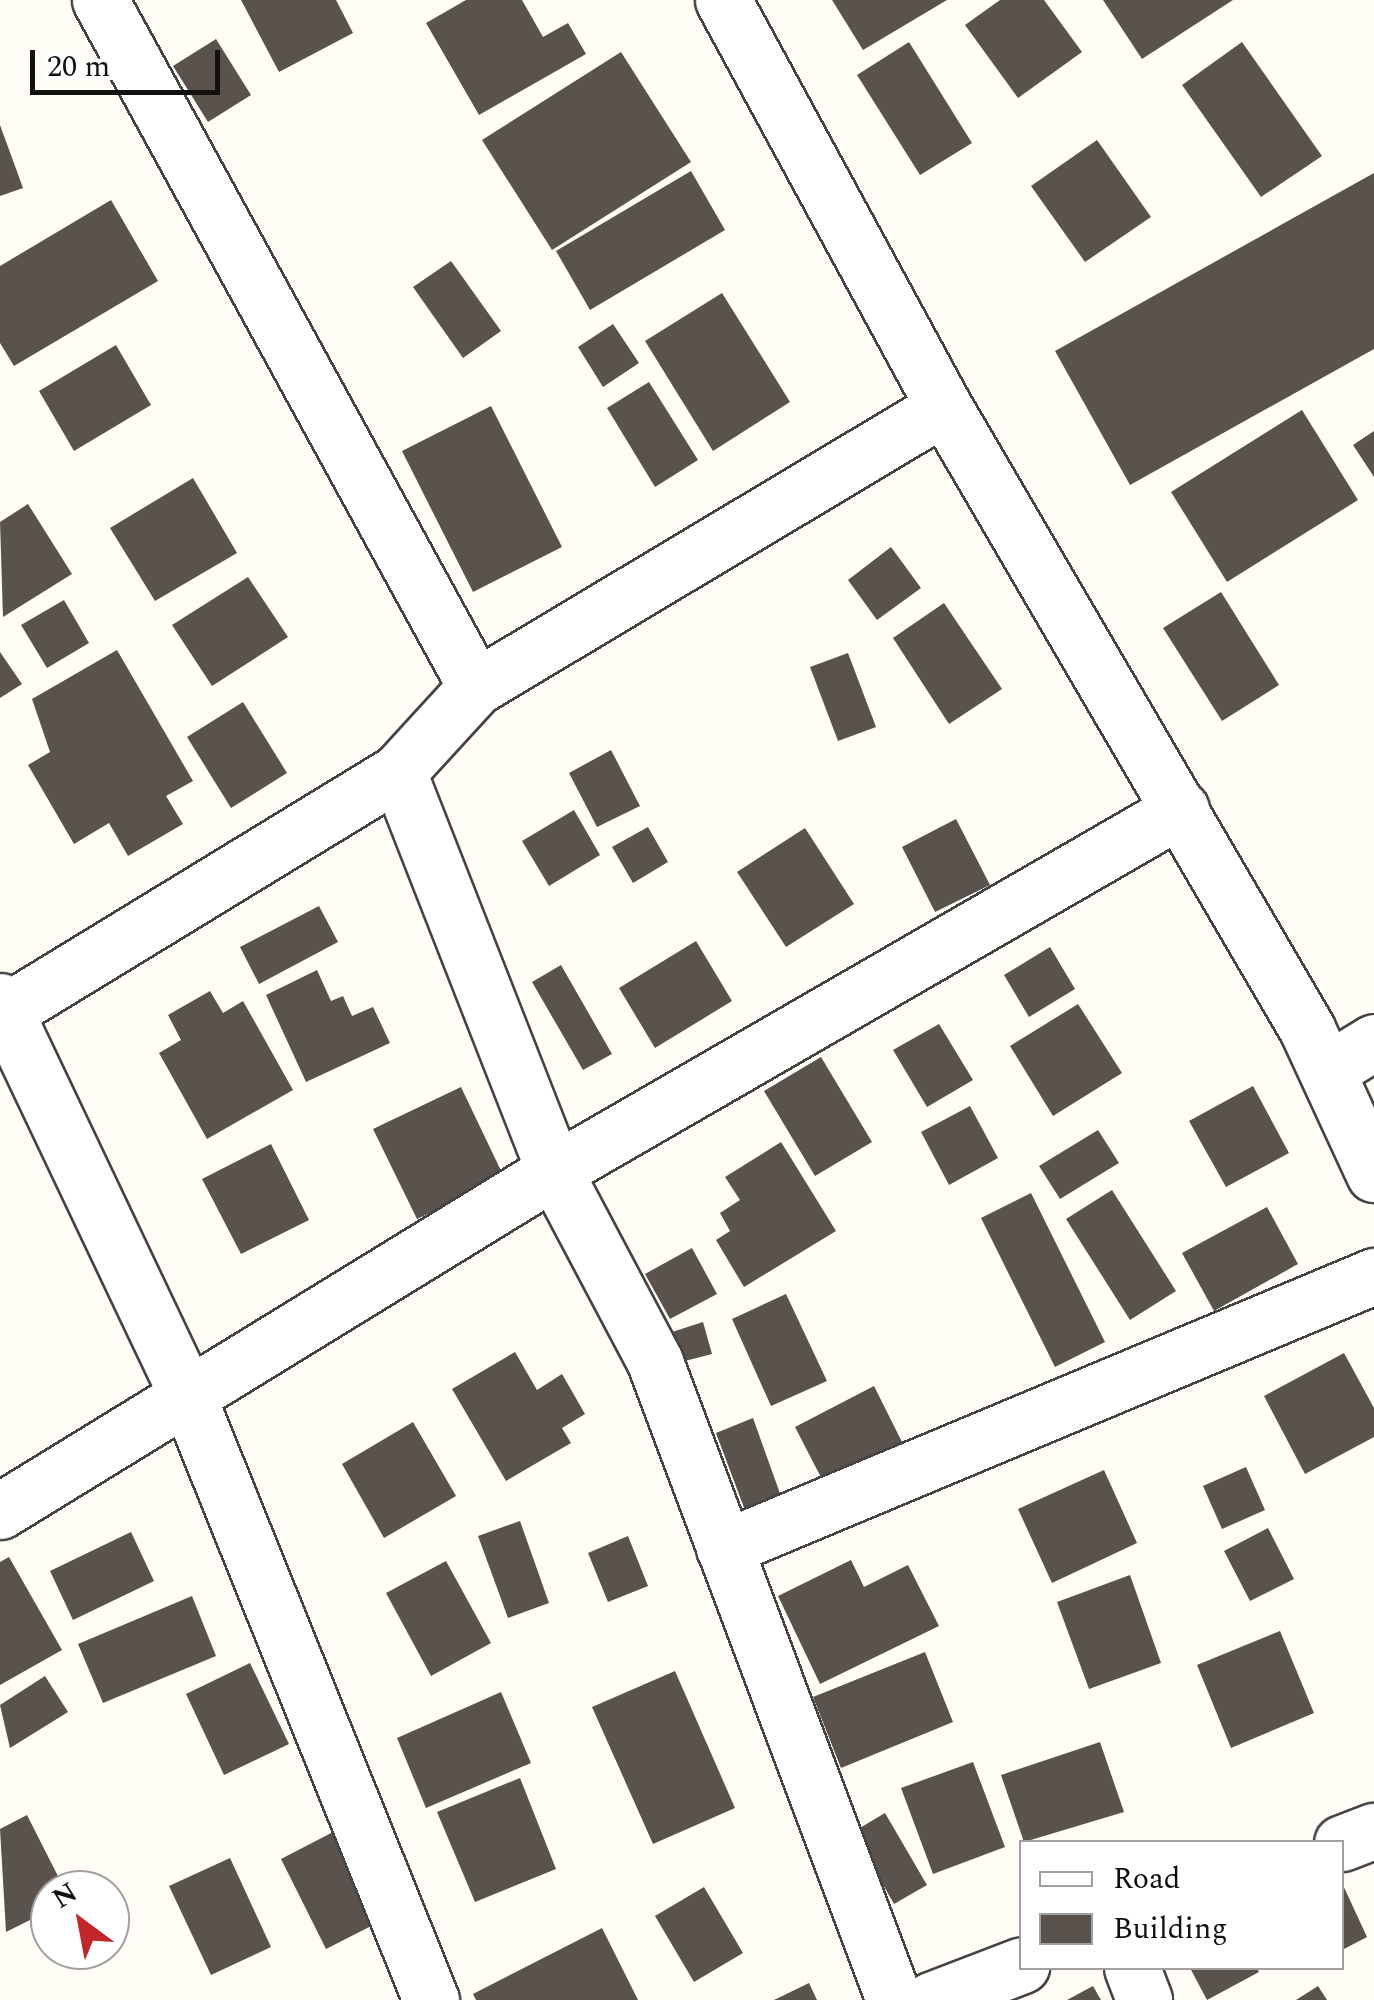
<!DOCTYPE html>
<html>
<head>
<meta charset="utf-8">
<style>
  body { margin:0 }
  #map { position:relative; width:1374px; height:2000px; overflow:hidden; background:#fffdf5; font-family:Spectral,serif }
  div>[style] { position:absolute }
  .building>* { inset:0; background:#5a524d }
  .roads { filter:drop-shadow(2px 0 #444) drop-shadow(-2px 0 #444) drop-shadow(0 2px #444) drop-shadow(0 -2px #444) }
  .minor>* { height:55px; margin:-27.5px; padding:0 27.5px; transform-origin:27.5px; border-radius:27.5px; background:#fff }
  span { translate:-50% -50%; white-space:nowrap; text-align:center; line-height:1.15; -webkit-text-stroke:10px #fff; paint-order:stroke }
  .legend { position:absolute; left:1019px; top:1840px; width:325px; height:130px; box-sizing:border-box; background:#fff; border:2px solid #a0a0a0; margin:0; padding:12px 18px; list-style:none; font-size:30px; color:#111 }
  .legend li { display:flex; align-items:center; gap:20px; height:50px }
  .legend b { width:50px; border:2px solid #a0a0a0 }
  .north { position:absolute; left:30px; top:1870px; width:100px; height:100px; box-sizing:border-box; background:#fff; border:2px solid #a0a0a0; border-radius:50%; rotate:328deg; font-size:28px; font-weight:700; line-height:40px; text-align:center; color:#111 }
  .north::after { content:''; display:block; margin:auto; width:35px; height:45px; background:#c4262e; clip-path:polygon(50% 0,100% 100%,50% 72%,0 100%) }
  .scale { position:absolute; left:30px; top:50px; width:190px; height:45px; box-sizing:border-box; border:5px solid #111; border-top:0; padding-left:12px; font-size:30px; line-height:35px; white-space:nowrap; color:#111; -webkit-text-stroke:8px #fff; paint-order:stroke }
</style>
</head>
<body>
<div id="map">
  <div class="building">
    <i style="clip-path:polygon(241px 0,336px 0,353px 33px,279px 72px)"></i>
    <i style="clip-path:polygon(466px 0,522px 0,543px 37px,568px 23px,586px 54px,479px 115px,426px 23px)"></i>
    <i style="clip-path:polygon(832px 0,947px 0,863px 50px)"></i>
    <i style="clip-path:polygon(1000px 0,1044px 0,1082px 52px,1018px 98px,965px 25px)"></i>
    <i style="clip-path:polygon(1103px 0,1233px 0,1142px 59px)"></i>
    <i style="clip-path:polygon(216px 39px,251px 95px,208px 122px,173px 66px)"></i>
    <i style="clip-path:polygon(909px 42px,972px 143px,920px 175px,857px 75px)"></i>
    <i style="clip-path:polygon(1242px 42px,1322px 156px,1261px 197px,1182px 85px)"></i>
    <i style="clip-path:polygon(621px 52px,691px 162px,552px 250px,482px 140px)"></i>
    <i style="clip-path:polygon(0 125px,23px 188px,0 196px)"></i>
    <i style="clip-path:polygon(1097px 140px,1151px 217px,1085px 262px,1031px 186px)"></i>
    <i style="clip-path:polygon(691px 171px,725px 230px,590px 310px,556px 251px)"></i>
    <i style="clip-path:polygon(1374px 173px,1374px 349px,1130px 485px,1055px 351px)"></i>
    <i style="clip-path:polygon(111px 200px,158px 281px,14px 366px,0 343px,0 266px)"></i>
    <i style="clip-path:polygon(451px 261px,501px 331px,463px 358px,413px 287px)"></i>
    <i style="clip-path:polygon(722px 293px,790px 402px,713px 451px,645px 341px)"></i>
    <i style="clip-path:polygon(613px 324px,639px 363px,603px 387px,578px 347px)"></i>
    <i style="clip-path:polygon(116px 345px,151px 405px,74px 451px,39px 391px)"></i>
    <i style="clip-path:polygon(649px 382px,698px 460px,655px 487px,607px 408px)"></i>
    <i style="clip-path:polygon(491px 406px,562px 547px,473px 592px,402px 451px)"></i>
    <i style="clip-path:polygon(1302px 410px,1358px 500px,1227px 582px,1171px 492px)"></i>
    <i style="clip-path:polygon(1374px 431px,1374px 477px,1353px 445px)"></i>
    <i style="clip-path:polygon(193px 478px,237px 553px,155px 601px,110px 528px)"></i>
    <i style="clip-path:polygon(28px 504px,72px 574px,3px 617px,0 522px)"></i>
    <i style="clip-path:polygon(891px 547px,921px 588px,877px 620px,848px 580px)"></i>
    <i style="clip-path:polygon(248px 577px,288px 637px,212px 686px,172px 625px)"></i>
    <i style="clip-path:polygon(1221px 592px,1279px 685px,1222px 721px,1163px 628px)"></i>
    <i style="clip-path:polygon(64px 600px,89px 643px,47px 668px,21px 625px)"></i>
    <i style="clip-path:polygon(944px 603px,1002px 689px,949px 724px,893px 638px)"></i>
    <i style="clip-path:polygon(117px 650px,193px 781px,166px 796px,183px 824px,128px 856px,109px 823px,74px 844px,28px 765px,50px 752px,32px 699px)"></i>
    <i style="clip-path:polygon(0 652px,22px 684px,0 698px)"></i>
    <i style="clip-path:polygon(848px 653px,876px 727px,838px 741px,810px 667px)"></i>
    <i style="clip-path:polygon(243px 702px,287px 773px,231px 808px,187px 737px)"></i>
    <i style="clip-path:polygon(611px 750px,640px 806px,597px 827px,569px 773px)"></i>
    <i style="clip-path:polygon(574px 810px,600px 855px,549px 886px,522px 841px)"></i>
    <i style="clip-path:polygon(956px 819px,990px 885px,935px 912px,902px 847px)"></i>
    <i style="clip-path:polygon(648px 827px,668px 862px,633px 883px,612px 847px)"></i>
    <i style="clip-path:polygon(805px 828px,854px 904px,786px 947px,737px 872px)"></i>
    <i style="clip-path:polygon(319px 906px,338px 942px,259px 984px,240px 947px)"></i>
    <i style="clip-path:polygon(696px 941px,732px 1001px,655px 1048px,619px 988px)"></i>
    <i style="clip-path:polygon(1050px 947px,1075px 989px,1029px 1017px,1004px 975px)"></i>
    <i style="clip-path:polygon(561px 965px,612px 1054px,583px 1070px,532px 982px)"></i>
    <i style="clip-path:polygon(317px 970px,331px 1001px,343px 996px,352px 1016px,373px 1007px,390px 1043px,306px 1082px,266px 995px)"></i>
    <i style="clip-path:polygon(210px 991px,223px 1013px,243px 1001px,293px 1090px,207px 1139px,159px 1053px,181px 1040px,168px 1015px)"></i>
    <i style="clip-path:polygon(1078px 1004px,1122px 1073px,1053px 1116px,1010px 1046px)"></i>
    <i style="clip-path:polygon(939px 1024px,973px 1080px,927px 1107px,893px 1050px)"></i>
    <i style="clip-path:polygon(821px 1057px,872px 1142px,815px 1176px,764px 1091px)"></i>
    <i style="clip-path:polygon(1253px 1086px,1289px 1153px,1226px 1187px,1189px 1121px)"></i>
    <i style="clip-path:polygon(461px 1087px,504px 1177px,417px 1219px,373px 1129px)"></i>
    <i style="clip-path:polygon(970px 1106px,998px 1158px,949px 1185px,921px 1132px)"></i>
    <i style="clip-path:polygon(1098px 1130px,1119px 1163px,1060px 1199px,1039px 1166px)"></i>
    <i style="clip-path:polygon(781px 1142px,836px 1231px,744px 1287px,716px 1240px,730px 1231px,720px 1213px,740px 1200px,725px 1177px)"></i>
    <i style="clip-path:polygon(271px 1144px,309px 1220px,241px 1254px,202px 1179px)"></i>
    <i style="clip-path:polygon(1112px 1190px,1176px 1291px,1130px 1320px,1066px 1219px)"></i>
    <i style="clip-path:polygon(1031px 1193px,1105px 1342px,1055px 1367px,981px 1218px)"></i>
    <i style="clip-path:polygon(1267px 1207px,1298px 1264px,1214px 1311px,1182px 1253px)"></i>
    <i style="clip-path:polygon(692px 1248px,717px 1294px,670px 1319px,645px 1274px)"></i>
    <i style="clip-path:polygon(786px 1294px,827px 1381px,771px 1406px,732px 1319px)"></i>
    <i style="clip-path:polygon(703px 1322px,712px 1354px,681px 1362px,672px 1332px)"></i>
    <i style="clip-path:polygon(515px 1352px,537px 1390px,562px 1374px,585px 1414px,562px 1428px,571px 1443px,506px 1481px,452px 1389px)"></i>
    <i style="clip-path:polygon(1344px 1353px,1374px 1408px,1374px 1437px,1305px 1474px,1264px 1396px)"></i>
    <i style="clip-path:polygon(874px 1386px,906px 1450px,827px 1489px,795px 1427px)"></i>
    <i style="clip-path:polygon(753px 1418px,782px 1499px,746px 1513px,716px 1433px)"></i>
    <i style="clip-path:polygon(413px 1422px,456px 1496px,384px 1538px,342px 1464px)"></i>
    <i style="clip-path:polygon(1246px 1467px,1265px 1510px,1222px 1529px,1203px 1486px)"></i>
    <i style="clip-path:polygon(1104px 1470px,1137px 1543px,1052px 1583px,1018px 1509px)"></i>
    <i style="clip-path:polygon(520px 1521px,549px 1603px,508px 1618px,478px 1536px)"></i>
    <i style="clip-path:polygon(1268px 1528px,1294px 1579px,1250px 1601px,1224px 1551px)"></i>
    <i style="clip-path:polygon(131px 1532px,154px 1581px,73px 1620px,50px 1571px)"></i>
    <i style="clip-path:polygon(628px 1536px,648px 1586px,608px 1602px,588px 1553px)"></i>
    <i style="clip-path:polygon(9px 1557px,62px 1650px,0 1685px,0 1562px)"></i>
    <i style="clip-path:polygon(851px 1560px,864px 1587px,908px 1565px,939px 1626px,820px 1684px,778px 1596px)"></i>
    <i style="clip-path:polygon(446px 1561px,491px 1643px,431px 1676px,386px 1593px)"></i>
    <i style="clip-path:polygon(1130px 1575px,1161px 1663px,1089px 1689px,1057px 1602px)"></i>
    <i style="clip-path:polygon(192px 1596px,216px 1656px,103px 1703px,78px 1644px)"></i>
    <i style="clip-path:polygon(1280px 1631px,1314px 1713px,1231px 1748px,1197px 1665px)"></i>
    <i style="clip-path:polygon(925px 1652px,953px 1722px,841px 1768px,813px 1697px)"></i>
    <i style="clip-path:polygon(250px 1663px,289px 1744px,224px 1775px,186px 1694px)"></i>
    <i style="clip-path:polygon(675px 1671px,735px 1808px,653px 1844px,592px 1707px)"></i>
    <i style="clip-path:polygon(45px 1676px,68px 1712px,10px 1748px,0 1705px)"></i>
    <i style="clip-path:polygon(501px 1692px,531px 1763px,426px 1808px,397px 1738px)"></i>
    <i style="clip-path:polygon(1100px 1742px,1124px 1812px,1024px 1842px,1001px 1775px)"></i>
    <i style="clip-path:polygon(973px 1762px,1005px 1847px,933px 1874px,901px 1788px)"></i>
    <i style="clip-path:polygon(520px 1778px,556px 1869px,475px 1902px,437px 1812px)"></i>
    <i style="clip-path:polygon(885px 1813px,927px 1885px,894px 1904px,853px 1832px)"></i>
    <i style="clip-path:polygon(27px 1815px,65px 1890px,50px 1890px,50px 1910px,6px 1932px,0 1829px)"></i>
    <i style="clip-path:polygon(335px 1831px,381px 1921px,326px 1949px,281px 1859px)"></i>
    <i style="clip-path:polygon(230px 1858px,271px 1947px,211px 1975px,169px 1886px)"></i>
    <i style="clip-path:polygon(1342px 1883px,1367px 1937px,1342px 1950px)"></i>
    <i style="clip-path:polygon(704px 1887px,743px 1953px,694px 1982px,655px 1916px)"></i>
    <i style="clip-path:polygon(602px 1928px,638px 2000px,476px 2000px,473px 1994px)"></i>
    <i style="clip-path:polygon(1190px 1968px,1257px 1968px,1259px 1972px,1207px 2000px)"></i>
    <i style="clip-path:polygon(809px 1983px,817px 2000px,774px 2000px)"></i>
    <i style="clip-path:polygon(1093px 1986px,1101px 2000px,1067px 2000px)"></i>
    <i style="clip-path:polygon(1318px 1986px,1327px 2000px,1296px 2000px)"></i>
  </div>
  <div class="roads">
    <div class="minor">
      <i style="left:100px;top:0;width:783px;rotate:61.31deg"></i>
      <i style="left:723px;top:0;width:463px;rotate:61.5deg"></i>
      <i style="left:944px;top:407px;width:720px;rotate:59.73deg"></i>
      <i style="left:1307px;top:1029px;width:160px;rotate:65.2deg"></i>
      <i style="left:398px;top:772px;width:428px;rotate:68.6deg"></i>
      <i style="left:554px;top:1171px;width:216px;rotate:62.1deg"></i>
      <i style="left:655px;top:1362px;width:681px;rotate:69.46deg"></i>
      <i style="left:0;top:1001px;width:444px;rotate:64.6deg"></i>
      <i style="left:190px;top:1402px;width:645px;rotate:68.05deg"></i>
      <i style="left:0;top:1015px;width:466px;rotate:-31.4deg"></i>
      <i style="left:398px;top:772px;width:115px;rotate:-47.5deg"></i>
      <i style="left:476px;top:687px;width:545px;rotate:-30.89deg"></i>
      <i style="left:1327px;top:1071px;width:55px;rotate:-31.7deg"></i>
      <i style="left:0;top:1511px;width:650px;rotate:-31.54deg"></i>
      <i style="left:554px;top:1171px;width:724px;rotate:-30deg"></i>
      <i style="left:724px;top:1548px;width:705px;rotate:-22.71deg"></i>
      <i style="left:1342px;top:1843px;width:34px;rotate:-21deg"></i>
      <i style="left:1132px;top:1968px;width:34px;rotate:69deg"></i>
      <i style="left:931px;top:2000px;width:97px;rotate:-21deg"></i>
    </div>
  </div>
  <ul class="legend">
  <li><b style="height:12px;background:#fff"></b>Road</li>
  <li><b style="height:28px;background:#5a524d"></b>Building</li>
  </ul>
  <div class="north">N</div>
  <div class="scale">20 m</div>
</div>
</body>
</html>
